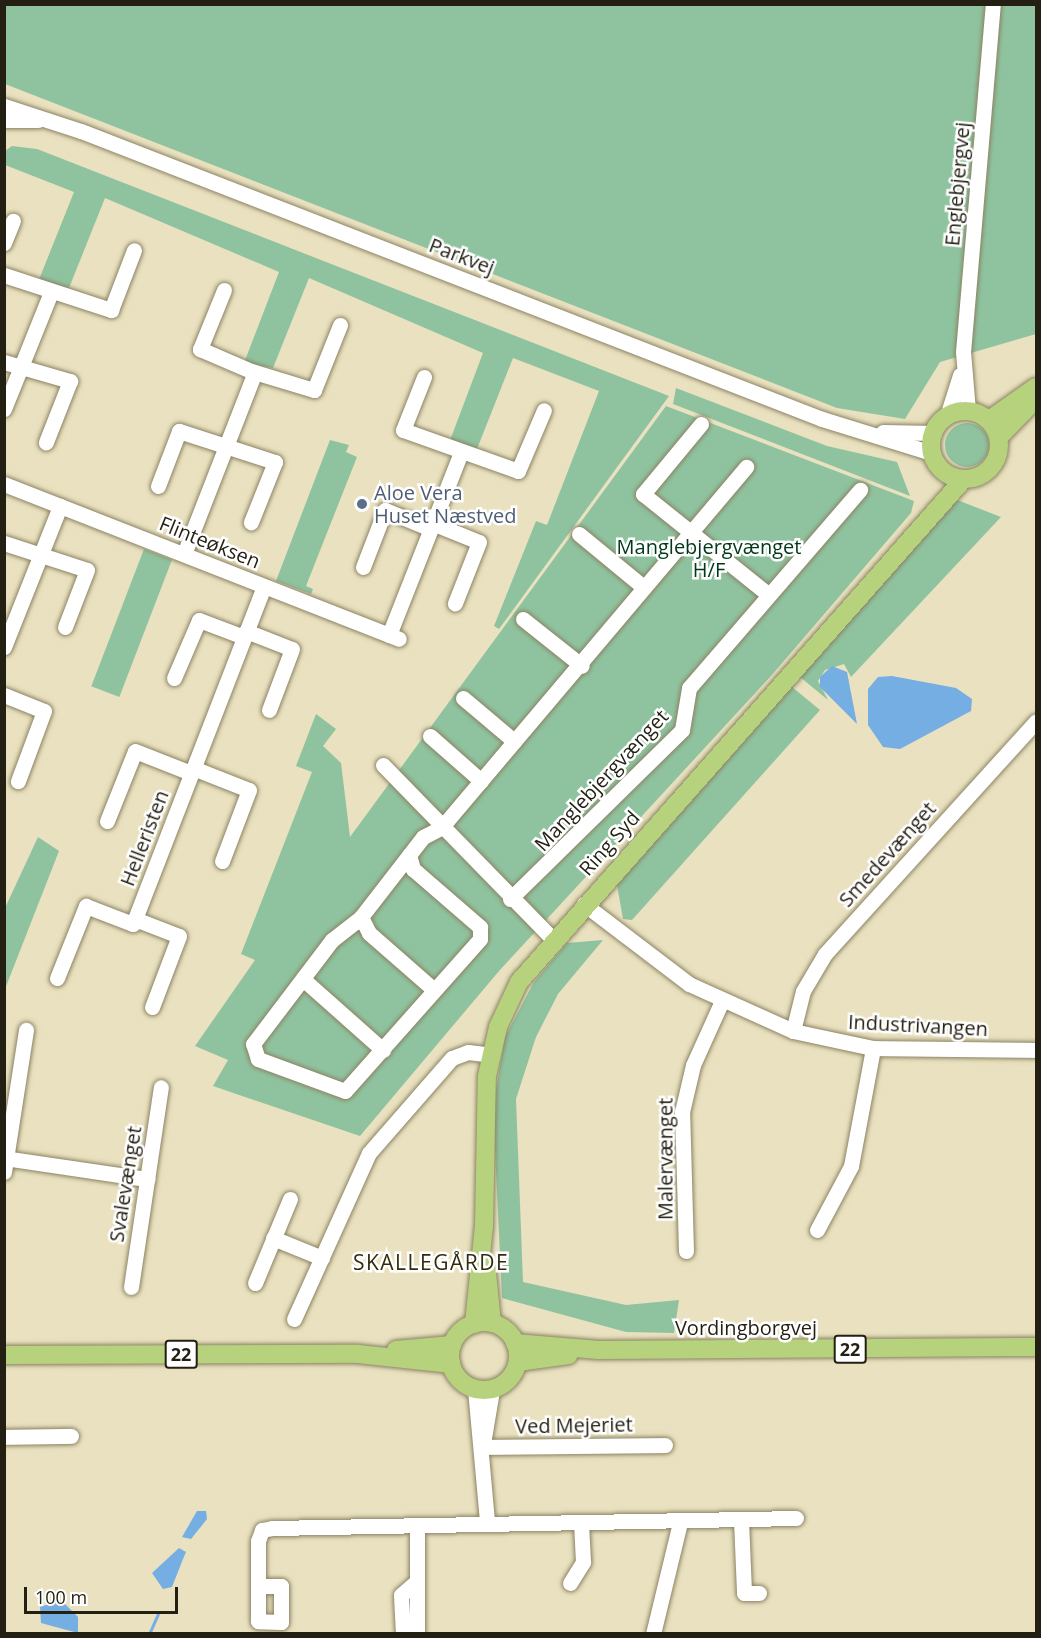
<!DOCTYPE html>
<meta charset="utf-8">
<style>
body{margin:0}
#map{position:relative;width:1041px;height:1638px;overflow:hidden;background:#e9e1bf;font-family:"Open Sans",sans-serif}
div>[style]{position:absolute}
.green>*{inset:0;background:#8fc39f;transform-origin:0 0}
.round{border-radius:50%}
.water>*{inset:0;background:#75aee3}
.stream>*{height:3px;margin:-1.5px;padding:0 1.5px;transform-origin:1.5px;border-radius:1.5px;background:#75aee3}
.roads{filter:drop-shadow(0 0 2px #8b8364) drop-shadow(0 0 2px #8b8364)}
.minor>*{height:15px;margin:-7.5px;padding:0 7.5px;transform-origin:7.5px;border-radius:7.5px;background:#fff}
.major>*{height:18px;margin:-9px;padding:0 9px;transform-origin:9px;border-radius:9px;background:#b6d27d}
.major>.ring{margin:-9px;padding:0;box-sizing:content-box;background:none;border:18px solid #b6d27d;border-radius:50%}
.dots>*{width:16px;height:16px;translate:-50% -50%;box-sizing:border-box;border:3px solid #fff;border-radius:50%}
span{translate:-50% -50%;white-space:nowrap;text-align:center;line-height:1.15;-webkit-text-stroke:5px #fff;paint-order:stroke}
.shield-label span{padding:2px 4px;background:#fff;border:2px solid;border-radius:4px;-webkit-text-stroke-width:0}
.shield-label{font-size:18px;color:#231f13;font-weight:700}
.street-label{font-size:20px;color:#231f13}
.service-label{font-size:20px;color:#4e5e75}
.left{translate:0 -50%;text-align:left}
.park-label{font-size:20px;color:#00381a}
.neighbourhood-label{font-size:21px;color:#322b0e;letter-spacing:1.5px}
.frame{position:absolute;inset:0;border:6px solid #231f13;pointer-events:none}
.scale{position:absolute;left:24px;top:1587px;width:154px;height:27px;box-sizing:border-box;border:3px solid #231f13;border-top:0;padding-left:8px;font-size:18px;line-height:21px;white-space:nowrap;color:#231f13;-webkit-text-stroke:4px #fff;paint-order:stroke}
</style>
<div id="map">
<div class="green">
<i style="clip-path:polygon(4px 5px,1036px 5px,1036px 334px,940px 362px,905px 419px,837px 408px,5px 84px)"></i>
<i style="clip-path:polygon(12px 146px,37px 149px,669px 396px,499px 629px,494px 626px,536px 521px,547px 525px,599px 391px,513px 358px,477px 449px,449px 443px,483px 353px,309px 278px,273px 368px,244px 363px,279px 272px,105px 198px,69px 288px,38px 282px,74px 192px,5px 165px,5px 151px)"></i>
<i style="clip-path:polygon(676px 388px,827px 446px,897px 462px,910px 496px,673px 404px)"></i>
<i style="clip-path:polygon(666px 406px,914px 501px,911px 513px,771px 676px,499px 971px,360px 1136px,213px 1086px,228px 1060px,195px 1046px,255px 960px,241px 954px,312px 772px,296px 766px,316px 714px,336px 729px,323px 746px,341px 763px,350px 837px)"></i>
<i class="round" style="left:945px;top:423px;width:44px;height:44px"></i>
<i style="clip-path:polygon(330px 440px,349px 445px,346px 452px,357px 457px,306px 586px,313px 589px,311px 594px,276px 581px)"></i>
<i style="clip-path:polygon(952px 498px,1001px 517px,851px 677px,844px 664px,825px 670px,818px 681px,828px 700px,800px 677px)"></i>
<i style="left:144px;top:549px;width:30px;height:147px;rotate:21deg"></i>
<i style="clip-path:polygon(792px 687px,820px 710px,632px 920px,623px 919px,617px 885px)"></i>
<i style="clip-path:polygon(38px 837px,59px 851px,5px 989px,5px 908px)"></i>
<i style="clip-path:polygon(603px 940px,558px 994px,536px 1037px,516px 1099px,523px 1282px,626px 1305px,679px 1300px,674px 1333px,626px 1332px,502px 1298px,493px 1107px,505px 1037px,534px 982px,567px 943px)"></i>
</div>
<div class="water">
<i style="clip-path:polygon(832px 666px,847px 672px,857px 724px,820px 687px,820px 677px)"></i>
<i style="clip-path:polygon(892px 676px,956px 688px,972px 699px,971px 711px,900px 749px,883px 747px,868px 725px,868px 689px,878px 677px)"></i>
<i style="clip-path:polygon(197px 1511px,206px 1511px,207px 1519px,191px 1539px,182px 1537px)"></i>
<i style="clip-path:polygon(179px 1548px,186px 1552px,183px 1559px,172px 1587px,163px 1589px,152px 1573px)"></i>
<i style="clip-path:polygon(61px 1600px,78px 1617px,78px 1633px,41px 1623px,40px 1607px)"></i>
</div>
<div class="stream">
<i style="left:149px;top:1634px;width:22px;rotate:-66deg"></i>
</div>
<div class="roads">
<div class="minor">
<i style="left:4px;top:106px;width:81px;rotate:18deg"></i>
<i style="left:81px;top:131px;width:795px;rotate:21.24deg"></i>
<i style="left:822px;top:419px;width:115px;rotate:17.2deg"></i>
<i style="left:4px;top:120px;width:34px"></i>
<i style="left:4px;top:243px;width:24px;rotate:-68deg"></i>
<i style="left:4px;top:275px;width:113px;rotate:18.1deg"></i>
<i style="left:111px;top:310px;width:64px;rotate:-69deg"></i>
<i style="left:224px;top:290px;width:64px;rotate:112.1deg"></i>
<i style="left:200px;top:349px;width:56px;rotate:23.3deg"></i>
<i style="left:251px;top:371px;width:66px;rotate:16.8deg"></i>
<i style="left:314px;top:390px;width:70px;rotate:-68.2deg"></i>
<i style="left:4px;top:362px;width:69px;rotate:16.1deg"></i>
<i style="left:70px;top:381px;width:66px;rotate:111.5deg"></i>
<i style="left:424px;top:377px;width:57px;rotate:111.6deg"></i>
<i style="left:403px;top:430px;width:122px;rotate:19.6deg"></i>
<i style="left:518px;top:471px;width:66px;rotate:-66.9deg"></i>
<i style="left:4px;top:409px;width:126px;rotate:-68.1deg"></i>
<i style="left:968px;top:411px;width:59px;rotate:-94.8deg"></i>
<i style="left:963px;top:352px;width:349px;rotate:-85.1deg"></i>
<i style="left:947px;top:416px;width:43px;rotate:-72.4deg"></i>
<i style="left:701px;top:424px;width:91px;rotate:129.6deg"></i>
<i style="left:643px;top:494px;width:160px;rotate:38.7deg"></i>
<i style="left:883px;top:432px;width:51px;rotate:1.1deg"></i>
<i style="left:4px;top:484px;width:424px;rotate:21.4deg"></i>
<i style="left:158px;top:486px;width:59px;rotate:-69.1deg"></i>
<i style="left:179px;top:431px;width:101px;rotate:17.9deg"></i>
<i style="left:275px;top:462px;width:65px;rotate:111.8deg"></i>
<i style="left:579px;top:534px;width:82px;rotate:39.5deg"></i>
<i style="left:4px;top:543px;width:87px;rotate:18deg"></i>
<i style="left:87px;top:570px;width:61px;rotate:111.1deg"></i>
<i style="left:184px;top:554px;width:195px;rotate:-68.7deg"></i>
<i style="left:363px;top:567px;width:61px;rotate:-68.9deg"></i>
<i style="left:385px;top:510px;width:44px;rotate:22.5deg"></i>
<i style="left:426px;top:527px;width:11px;rotate:-10deg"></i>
<i style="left:437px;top:525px;width:45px;rotate:22deg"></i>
<i style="left:479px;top:542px;width:66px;rotate:111.5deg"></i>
<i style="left:523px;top:619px;width:75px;rotate:38.5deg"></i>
<i style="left:246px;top:631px;width:49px;rotate:21.4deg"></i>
<i style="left:292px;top:649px;width:65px;rotate:110.7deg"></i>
<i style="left:389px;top:635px;width:197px;rotate:-68.5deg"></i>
<i style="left:4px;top:647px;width:152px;rotate:-68.3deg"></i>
<i style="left:174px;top:678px;width:63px;rotate:-66.7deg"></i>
<i style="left:199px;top:620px;width:48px;rotate:20.7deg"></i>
<i style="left:4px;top:695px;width:43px;rotate:21.8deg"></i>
<i style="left:44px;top:711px;width:75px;rotate:110.4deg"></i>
<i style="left:463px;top:698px;width:67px;rotate:40.1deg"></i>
<i style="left:430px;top:736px;width:68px;rotate:41.4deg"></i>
<i style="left:383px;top:765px;width:243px;rotate:45.7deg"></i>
<i style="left:193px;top:768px;width:60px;rotate:21.4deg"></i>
<i style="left:249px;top:790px;width:76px;rotate:110.8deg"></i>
<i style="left:107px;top:821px;width:75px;rotate:-68.2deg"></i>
<i style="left:135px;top:751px;width:60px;rotate:21.4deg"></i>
<i style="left:409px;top:855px;width:15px;rotate:74deg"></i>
<i style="left:413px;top:869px;width:89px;rotate:40.9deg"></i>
<i style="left:480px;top:927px;width:12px;rotate:90deg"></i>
<i style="left:480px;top:939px;width:203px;rotate:131.6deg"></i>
<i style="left:345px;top:1091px;width:93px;rotate:-159.8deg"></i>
<i style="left:258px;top:1059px;width:16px;rotate:-108deg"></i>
<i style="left:253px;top:1044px;width:131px;rotate:-52.8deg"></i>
<i style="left:332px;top:940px;width:37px;rotate:-38deg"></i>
<i style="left:361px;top:917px;width:101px;rotate:-52.2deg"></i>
<i style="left:423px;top:837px;width:20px;rotate:-27deg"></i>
<i style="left:441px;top:828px;width:473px;rotate:-49.8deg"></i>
<i style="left:510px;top:899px;width:241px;rotate:-44.5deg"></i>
<i style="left:682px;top:730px;width:43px;rotate:-80.5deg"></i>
<i style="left:689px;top:688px;width:262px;rotate:-49.2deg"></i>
<i style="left:584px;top:904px;width:132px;rotate:37.3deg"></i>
<i style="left:689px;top:984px;width:114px;rotate:24.3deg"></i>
<i style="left:793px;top:1031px;width:82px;rotate:12deg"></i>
<i style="left:873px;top:1048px;width:163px;rotate:0.7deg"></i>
<i style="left:361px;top:917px;width:18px;rotate:63deg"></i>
<i style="left:369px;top:933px;width:86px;rotate:41.2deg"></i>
<i style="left:135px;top:919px;width:47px;rotate:21.1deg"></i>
<i style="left:179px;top:936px;width:76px;rotate:110.8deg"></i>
<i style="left:57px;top:978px;width:78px;rotate:-68.1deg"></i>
<i style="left:86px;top:906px;width:50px;rotate:21deg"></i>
<i style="left:133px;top:924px;width:362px;rotate:-68.8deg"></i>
<i style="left:303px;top:979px;width:107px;rotate:41.6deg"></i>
<i style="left:793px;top:1031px;width:41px;rotate:-76deg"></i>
<i style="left:803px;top:991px;width:43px;rotate:-59.3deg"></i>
<i style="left:825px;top:954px;width:314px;rotate:-47.8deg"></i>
<i style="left:4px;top:1158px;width:145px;rotate:8.4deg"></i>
<i style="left:4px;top:1172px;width:144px;rotate:-81.2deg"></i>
<i style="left:817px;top:1230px;width:72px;rotate:-62deg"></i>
<i style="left:851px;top:1166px;width:120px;rotate:-79.4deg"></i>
<i style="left:273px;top:1238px;width:53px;rotate:22.2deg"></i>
<i style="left:686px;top:1251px;width:139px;rotate:-91.6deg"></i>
<i style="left:682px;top:1112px;width:48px;rotate:-76.8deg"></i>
<i style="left:693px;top:1065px;width:68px;rotate:-65.7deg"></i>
<i style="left:255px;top:1283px;width:91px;rotate:-67.4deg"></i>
<i style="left:131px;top:1287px;width:202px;rotate:-81.5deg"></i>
<i style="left:294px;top:1319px;width:182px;rotate:-65.7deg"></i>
<i style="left:369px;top:1153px;width:126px;rotate:-48.9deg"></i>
<i style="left:452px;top:1058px;width:17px;rotate:-21deg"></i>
<i style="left:468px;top:1052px;width:23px;rotate:7deg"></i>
<i style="left:475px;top:1389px;width:134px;rotate:84.8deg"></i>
<i style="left:4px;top:1437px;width:67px;rotate:-0.9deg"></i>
<i style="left:484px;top:1438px;width:49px;rotate:-80.5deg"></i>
<i style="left:484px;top:1447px;width:181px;rotate:-0.6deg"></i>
<i style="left:741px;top:1520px;width:73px;rotate:87.6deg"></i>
<i style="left:744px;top:1593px;width:15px"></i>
<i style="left:417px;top:1525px;width:109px;rotate:90deg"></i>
<i style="left:570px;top:1583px;width:25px;rotate:-58deg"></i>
<i style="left:583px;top:1562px;width:40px;rotate:-92.9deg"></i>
<i style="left:259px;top:1586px;width:22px"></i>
<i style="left:281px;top:1586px;width:36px;rotate:90deg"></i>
<i style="left:281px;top:1622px;width:23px;rotate:-178deg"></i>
<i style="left:258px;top:1621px;width:80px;rotate:-90deg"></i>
<i style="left:258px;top:1541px;width:12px;rotate:-70deg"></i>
<i style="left:262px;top:1530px;width:10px;rotate:-11deg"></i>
<i style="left:272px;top:1528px;width:524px;rotate:-1.09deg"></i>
<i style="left:403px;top:1634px;width:39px;rotate:-93deg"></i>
<i style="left:401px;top:1595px;width:21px;rotate:-41deg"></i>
<i style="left:653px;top:1634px;width:115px;rotate:-76.4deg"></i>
</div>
<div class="major">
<i class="ring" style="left:931px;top:411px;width:50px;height:50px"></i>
<i style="left:989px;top:420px;width:57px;rotate:-35.1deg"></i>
<i style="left:999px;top:437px;width:52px;rotate:-45.8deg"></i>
<i style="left:487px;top:1273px;width:50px;rotate:84.3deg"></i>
<i class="ring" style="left:450px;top:1322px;width:50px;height:50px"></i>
<i style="left:474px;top:1324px;width:99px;rotate:-84.2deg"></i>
<i style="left:484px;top:1226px;width:150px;rotate:-88.9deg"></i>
<i style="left:487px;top:1076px;width:50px;rotate:-77.3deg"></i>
<i style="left:498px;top:1027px;width:50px;rotate:-65deg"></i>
<i style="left:519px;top:982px;width:670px;rotate:-48.51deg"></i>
<i style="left:515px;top:1343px;width:84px;rotate:4.8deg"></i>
<i style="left:599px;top:1350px;width:437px;rotate:-0.4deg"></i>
<i style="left:396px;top:1350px;width:56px;rotate:-5.1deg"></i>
<i style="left:4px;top:1355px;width:354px;rotate:-0.2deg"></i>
<i style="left:358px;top:1354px;width:94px;rotate:6.1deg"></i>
<i style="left:518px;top:1362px;width:51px;rotate:-7.8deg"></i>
</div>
</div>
<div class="dots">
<i style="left:362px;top:504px;background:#5c6f8a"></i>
</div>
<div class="shield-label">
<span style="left:850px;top:1349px">22</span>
<span style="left:181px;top:1354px">22</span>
</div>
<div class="street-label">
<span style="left:957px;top:184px;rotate:-85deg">Englebjergvej</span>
<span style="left:462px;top:256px;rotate:21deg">Parkvej</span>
<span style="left:210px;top:542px;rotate:22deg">Flinteøksen</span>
<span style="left:601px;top:780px;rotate:-47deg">Manglebjergvænget</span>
<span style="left:144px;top:838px;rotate:-69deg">Helleristen</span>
<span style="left:609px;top:843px;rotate:-48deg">Ring Syd</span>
<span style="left:887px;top:854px;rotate:-48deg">Smedevænget</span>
<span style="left:918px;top:1025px;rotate:3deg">Industrivangen</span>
<span style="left:665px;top:1159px;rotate:-90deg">Malervænget</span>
<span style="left:125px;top:1184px;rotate:-81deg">Svalevænget</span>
<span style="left:746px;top:1327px">Vordingborgvej</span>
<span style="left:574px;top:1425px;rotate:-1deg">Ved Mejeriet</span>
</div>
<div class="service-label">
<span class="left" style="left:374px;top:504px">Aloe Vera<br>Huset Næstved</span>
</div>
<div class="park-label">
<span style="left:709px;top:558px">Manglebjergvænget<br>H/F</span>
</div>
<div class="neighbourhood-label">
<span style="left:431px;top:1262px">SKALLEGÅRDE</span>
</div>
<div class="frame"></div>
<div class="scale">100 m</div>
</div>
